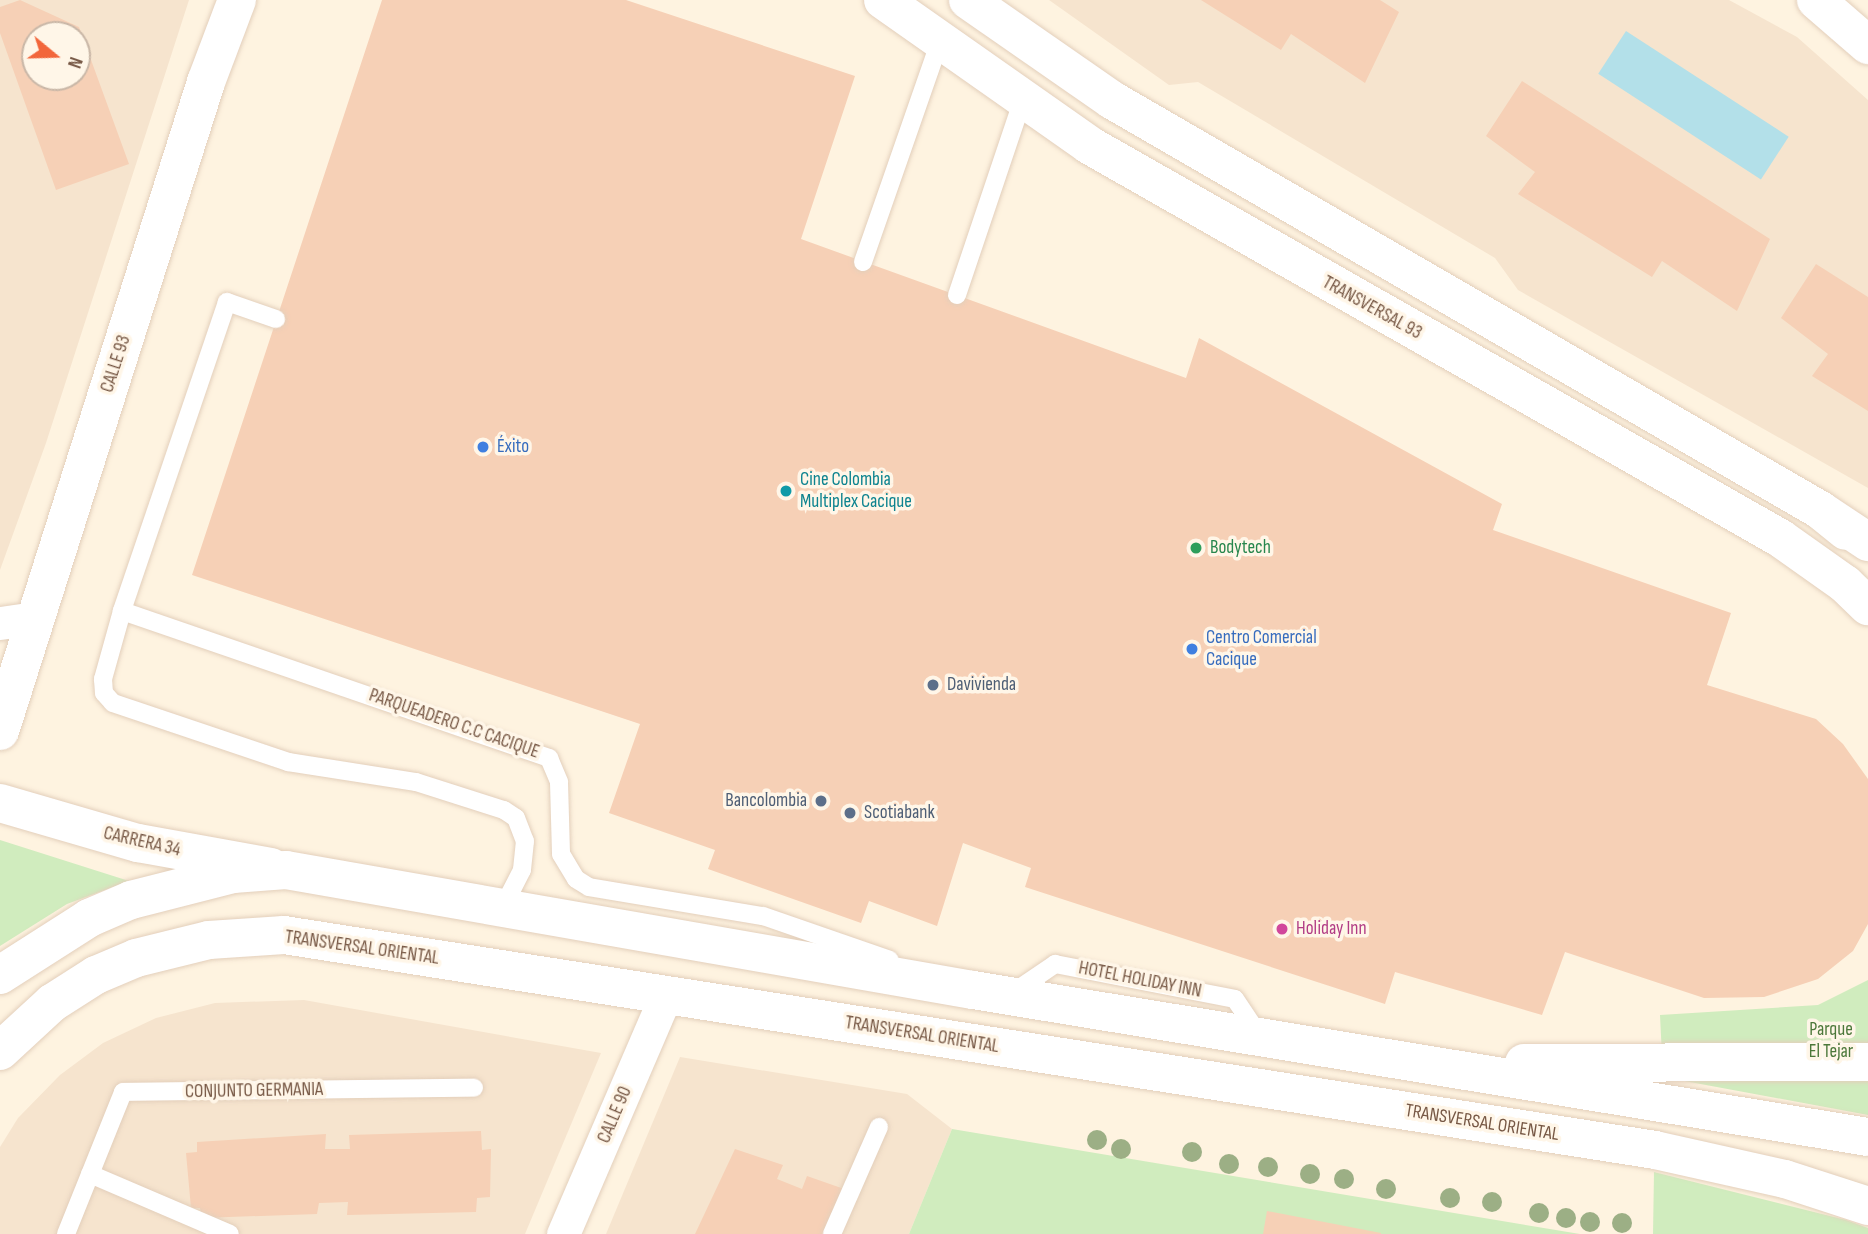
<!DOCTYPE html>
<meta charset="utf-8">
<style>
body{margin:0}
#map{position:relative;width:1868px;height:1234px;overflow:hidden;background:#fef3e0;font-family:"Sofia Sans Condensed",sans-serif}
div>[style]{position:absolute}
.residential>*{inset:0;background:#f6e4ce}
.green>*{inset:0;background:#d0ecbe}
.water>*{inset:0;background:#b3e0e9;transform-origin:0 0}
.building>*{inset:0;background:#f6d0b6}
.roads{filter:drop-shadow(0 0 2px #e3cfbb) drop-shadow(0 0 2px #e3cfbb)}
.service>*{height:18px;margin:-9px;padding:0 9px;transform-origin:9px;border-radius:9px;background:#fff}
.minor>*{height:33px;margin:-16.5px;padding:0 16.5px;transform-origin:16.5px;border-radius:16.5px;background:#fff}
.tertiary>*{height:38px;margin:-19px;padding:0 19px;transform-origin:19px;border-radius:19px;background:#fff}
.secondary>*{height:38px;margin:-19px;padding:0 19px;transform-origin:19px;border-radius:19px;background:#fff}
.trees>*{width:20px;height:20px;margin:-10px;border-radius:50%;background:#9caf85}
.dots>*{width:19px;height:19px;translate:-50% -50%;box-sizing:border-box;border:4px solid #fff6e8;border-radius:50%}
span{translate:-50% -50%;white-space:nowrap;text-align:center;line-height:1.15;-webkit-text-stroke:7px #fff6e8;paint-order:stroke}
.street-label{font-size:19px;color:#775845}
.shop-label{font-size:19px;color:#366cbe}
.left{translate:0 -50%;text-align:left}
.culture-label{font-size:19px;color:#0d838f}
.leisure-label{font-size:19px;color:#27864d}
.service-label{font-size:19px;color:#4e5e75}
.right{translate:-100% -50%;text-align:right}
.hotel-label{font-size:19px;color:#b23c85}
.park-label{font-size:19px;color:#4c783a}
.north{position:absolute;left:21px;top:21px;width:70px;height:70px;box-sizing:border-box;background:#fff6e8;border:2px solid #c9b7a7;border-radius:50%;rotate:109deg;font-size:19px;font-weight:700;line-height:28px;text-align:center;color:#775845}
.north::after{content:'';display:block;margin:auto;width:24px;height:32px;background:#f2663b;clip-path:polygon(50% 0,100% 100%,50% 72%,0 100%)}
</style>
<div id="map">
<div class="residential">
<i style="clip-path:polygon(evenodd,0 0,189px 0,46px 443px,0 570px,0 0,35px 35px,77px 35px,77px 77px,35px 77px,35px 35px)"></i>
<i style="clip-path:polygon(1049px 0,1729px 0,1797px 37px,1868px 100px,1868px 488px,1518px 290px,1495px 258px,1198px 82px,1169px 85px)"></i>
<i style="clip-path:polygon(304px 1000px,601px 1053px,525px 1234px,0 1234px,0 1147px,18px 1118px,60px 1075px,103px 1043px,156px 1018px,215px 1003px)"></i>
<i style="clip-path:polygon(680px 1057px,907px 1094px,952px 1129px,909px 1234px,606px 1234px)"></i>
</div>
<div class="green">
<i style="clip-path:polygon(0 840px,129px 881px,67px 904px,0 946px)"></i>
<i style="clip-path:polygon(1868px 980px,1868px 1115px,1663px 1077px,1660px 1015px,1818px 1005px)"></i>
<i style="clip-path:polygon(952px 1129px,1580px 1234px,909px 1234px)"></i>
<i style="clip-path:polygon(1654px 1172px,1846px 1220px,1868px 1228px,1868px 1234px,1653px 1234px)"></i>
</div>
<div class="water">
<i style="left:1626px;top:31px;width:194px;height:51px;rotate:33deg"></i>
</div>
<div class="building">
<i style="clip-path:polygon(evenodd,20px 0,79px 27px,129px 164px,56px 190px,0 33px,0 7px,20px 0,35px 35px,77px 35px,77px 77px,35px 77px,35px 35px)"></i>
<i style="clip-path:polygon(382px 0,626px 0,855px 76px,801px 239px,1186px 378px,1199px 338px,1502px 504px,1493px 530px,1731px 613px,1707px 685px,1816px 719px,1843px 744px,1868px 779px,1868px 924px,1853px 951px,1818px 979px,1764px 997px,1704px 998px,1565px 952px,1542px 1015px,1395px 972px,1385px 1004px,1025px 887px,1031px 868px,963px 843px,937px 926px,869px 901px,861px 923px,708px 869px,715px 850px,609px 813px,640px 724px,192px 575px)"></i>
<i style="clip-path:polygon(1201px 0,1380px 0,1399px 12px,1365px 83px,1291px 34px,1281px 50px)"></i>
<i style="clip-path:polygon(1522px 81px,1770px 239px,1737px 311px,1662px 261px,1652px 277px,1518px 194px,1535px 172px,1486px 136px)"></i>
<i style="clip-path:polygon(1816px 264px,1868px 297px,1868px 411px,1812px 376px,1828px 354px,1781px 318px)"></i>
<i style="clip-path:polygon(481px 1131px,482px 1150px,491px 1149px,490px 1197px,477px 1198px,476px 1212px,347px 1215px,348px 1202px,319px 1203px,317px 1214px,202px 1218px,200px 1208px,191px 1208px,186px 1153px,197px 1152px,197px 1142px,326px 1134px,325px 1149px,350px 1149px,349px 1135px)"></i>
<i style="clip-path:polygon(735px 1149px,783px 1165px,777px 1179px,802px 1189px,807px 1176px,847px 1190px,828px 1234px,695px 1234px)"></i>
<i style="clip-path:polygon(1267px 1211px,1381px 1233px,1381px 1234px,1263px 1234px)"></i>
</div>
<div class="roads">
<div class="service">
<i style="left:863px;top:262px;width:234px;rotate:-70.8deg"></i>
<i style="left:957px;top:295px;width:207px;rotate:-71.4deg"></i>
<i style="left:276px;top:319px;width:52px;rotate:-160.9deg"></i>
<i style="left:227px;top:302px;width:326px;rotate:108.8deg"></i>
<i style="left:122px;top:611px;width:71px;rotate:105.6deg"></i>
<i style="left:103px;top:679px;width:14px;rotate:86deg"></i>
<i style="left:104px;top:693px;width:13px;rotate:48deg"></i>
<i style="left:113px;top:703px;width:185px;rotate:18.6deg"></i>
<i style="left:288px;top:762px;width:130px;rotate:8.9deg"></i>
<i style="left:416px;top:782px;width:92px;rotate:17.7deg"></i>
<i style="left:504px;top:810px;width:14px;rotate:34deg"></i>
<i style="left:516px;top:818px;width:25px;rotate:69deg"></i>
<i style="left:525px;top:841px;width:29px;rotate:96deg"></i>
<i style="left:522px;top:870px;width:44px;rotate:117.1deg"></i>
<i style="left:122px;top:611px;width:452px;rotate:19deg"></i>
<i style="left:549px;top:758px;width:26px;rotate:67deg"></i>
<i style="left:559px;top:782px;width:72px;rotate:88.4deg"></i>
<i style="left:561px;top:854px;width:29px;rotate:59deg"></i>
<i style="left:576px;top:879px;width:15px;rotate:32deg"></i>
<i style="left:589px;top:887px;width:176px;rotate:9.5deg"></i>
<i style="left:763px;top:916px;width:134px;rotate:19.1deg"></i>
<i style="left:1014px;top:992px;width:50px;rotate:-34.3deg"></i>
<i style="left:1055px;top:964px;width:183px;rotate:11deg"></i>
<i style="left:1235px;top:999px;width:43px;rotate:56.3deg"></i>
<i style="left:90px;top:1174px;width:152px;rotate:23.2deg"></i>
<i style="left:66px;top:1234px;width:153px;rotate:-68.1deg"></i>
<i style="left:123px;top:1092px;width:351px;rotate:-0.7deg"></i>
<i style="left:832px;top:1234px;width:117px;rotate:-66.3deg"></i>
</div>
<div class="minor">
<i style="left:0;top:623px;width:35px;rotate:-8deg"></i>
<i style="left:563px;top:1234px;width:260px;rotate:-66.7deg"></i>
</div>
<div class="tertiary">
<i style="left:883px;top:0;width:252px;rotate:35.1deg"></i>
<i style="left:1089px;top:145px;width:795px;rotate:29.63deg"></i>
<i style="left:1780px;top:538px;width:80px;rotate:35.3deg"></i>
<i style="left:1845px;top:584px;width:32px;rotate:44deg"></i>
<i style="left:968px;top:0;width:175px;rotate:34.8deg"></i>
<i style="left:1112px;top:100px;width:818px;rotate:30.07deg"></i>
<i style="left:1820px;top:510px;width:33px;rotate:39deg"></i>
<i style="left:0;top:731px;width:681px;rotate:-72.39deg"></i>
<i style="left:206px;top:82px;width:88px;rotate:-69.3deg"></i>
<i style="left:0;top:803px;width:144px;rotate:16.2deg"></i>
<i style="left:138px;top:843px;width:135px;rotate:10.2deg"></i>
</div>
<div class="secondary">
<i style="left:1816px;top:0;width:69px;rotate:40.9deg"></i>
<i style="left:1820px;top:510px;width:58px;rotate:33.7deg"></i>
<i style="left:0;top:975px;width:106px;rotate:-32.6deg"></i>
<i style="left:89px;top:918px;width:46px;rotate:-23.2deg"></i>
<i style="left:131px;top:900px;width:105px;rotate:-14.3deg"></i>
<i style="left:233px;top:874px;width:53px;rotate:-4.3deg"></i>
<i style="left:286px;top:870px;width:697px;rotate:9.91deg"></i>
<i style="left:973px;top:990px;width:907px;rotate:9.33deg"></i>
<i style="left:0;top:1051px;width:71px;rotate:-42.7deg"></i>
<i style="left:52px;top:1003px;width:52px;rotate:-32.5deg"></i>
<i style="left:96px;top:975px;width:43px;rotate:-23deg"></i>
<i style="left:136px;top:958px;width:75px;rotate:-13.9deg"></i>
<i style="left:209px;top:940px;width:75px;rotate:-3.8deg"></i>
<i style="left:284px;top:935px;width:1388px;rotate:8.91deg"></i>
<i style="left:1655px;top:1150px;width:133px;rotate:12.6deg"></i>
<i style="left:1785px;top:1179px;width:87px;rotate:18deg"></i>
<i style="left:1524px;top:1063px;width:344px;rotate:-0.2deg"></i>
</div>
</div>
<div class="trees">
<i style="left:1097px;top:1140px"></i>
<i style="left:1121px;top:1149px"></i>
<i style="left:1192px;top:1152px"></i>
<i style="left:1229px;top:1164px"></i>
<i style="left:1268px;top:1167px"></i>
<i style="left:1310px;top:1174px"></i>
<i style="left:1344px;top:1179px"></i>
<i style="left:1386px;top:1189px"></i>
<i style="left:1450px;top:1198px"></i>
<i style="left:1492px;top:1202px"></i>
<i style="left:1539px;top:1213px"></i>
<i style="left:1566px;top:1218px"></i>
<i style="left:1590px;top:1222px"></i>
<i style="left:1622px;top:1223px"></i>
</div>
<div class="dots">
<i style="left:483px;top:447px;background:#3f7fe0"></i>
<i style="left:786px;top:491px;background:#0f9aa8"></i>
<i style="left:1196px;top:548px;background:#2e9e5b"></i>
<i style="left:1192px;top:649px;background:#3f7fe0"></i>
<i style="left:933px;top:685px;background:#5c6f8a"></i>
<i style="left:821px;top:801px;background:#5c6f8a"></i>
<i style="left:850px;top:813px;background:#5c6f8a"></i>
<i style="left:1282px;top:929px;background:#d1479c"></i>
</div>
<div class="street-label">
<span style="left:1372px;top:308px;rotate:29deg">TRANSVERSAL 93</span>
<span style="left:116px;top:364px;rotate:-72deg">CALLE 93</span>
<span style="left:454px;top:724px;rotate:19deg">PARQUEADERO C.C CACIQUE</span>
<span style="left:142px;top:842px;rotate:13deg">CARRERA 34</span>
<span style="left:362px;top:948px;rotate:8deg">TRANSVERSAL ORIENTAL</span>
<span style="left:1140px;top:980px;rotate:11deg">HOTEL HOLIDAY INN</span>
<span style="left:922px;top:1035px;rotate:9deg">TRANSVERSAL ORIENTAL</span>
<span style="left:254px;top:1091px;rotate:-1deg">CONJUNTO GERMANIA</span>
<span style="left:615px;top:1115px;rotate:-67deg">CALLE 90</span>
<span style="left:1482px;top:1123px;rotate:9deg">TRANSVERSAL ORIENTAL</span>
</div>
<div class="shop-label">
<span class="left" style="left:497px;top:447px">Éxito</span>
<span class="left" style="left:1206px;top:649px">Centro Comercial<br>Cacique</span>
</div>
<div class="culture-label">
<span class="left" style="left:800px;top:491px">Cine Colombia<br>Multiplex Cacique</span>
</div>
<div class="leisure-label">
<span class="left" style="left:1210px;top:548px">Bodytech</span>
</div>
<div class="service-label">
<span class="left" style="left:947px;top:685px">Davivienda</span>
<span class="right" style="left:807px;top:801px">Bancolombia</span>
<span class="left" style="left:864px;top:813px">Scotiabank</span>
</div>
<div class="hotel-label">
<span class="left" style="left:1296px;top:929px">Holiday Inn</span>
</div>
<div class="park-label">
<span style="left:1831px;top:1041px">Parque<br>El Tejar</span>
</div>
<div class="north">N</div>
</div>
